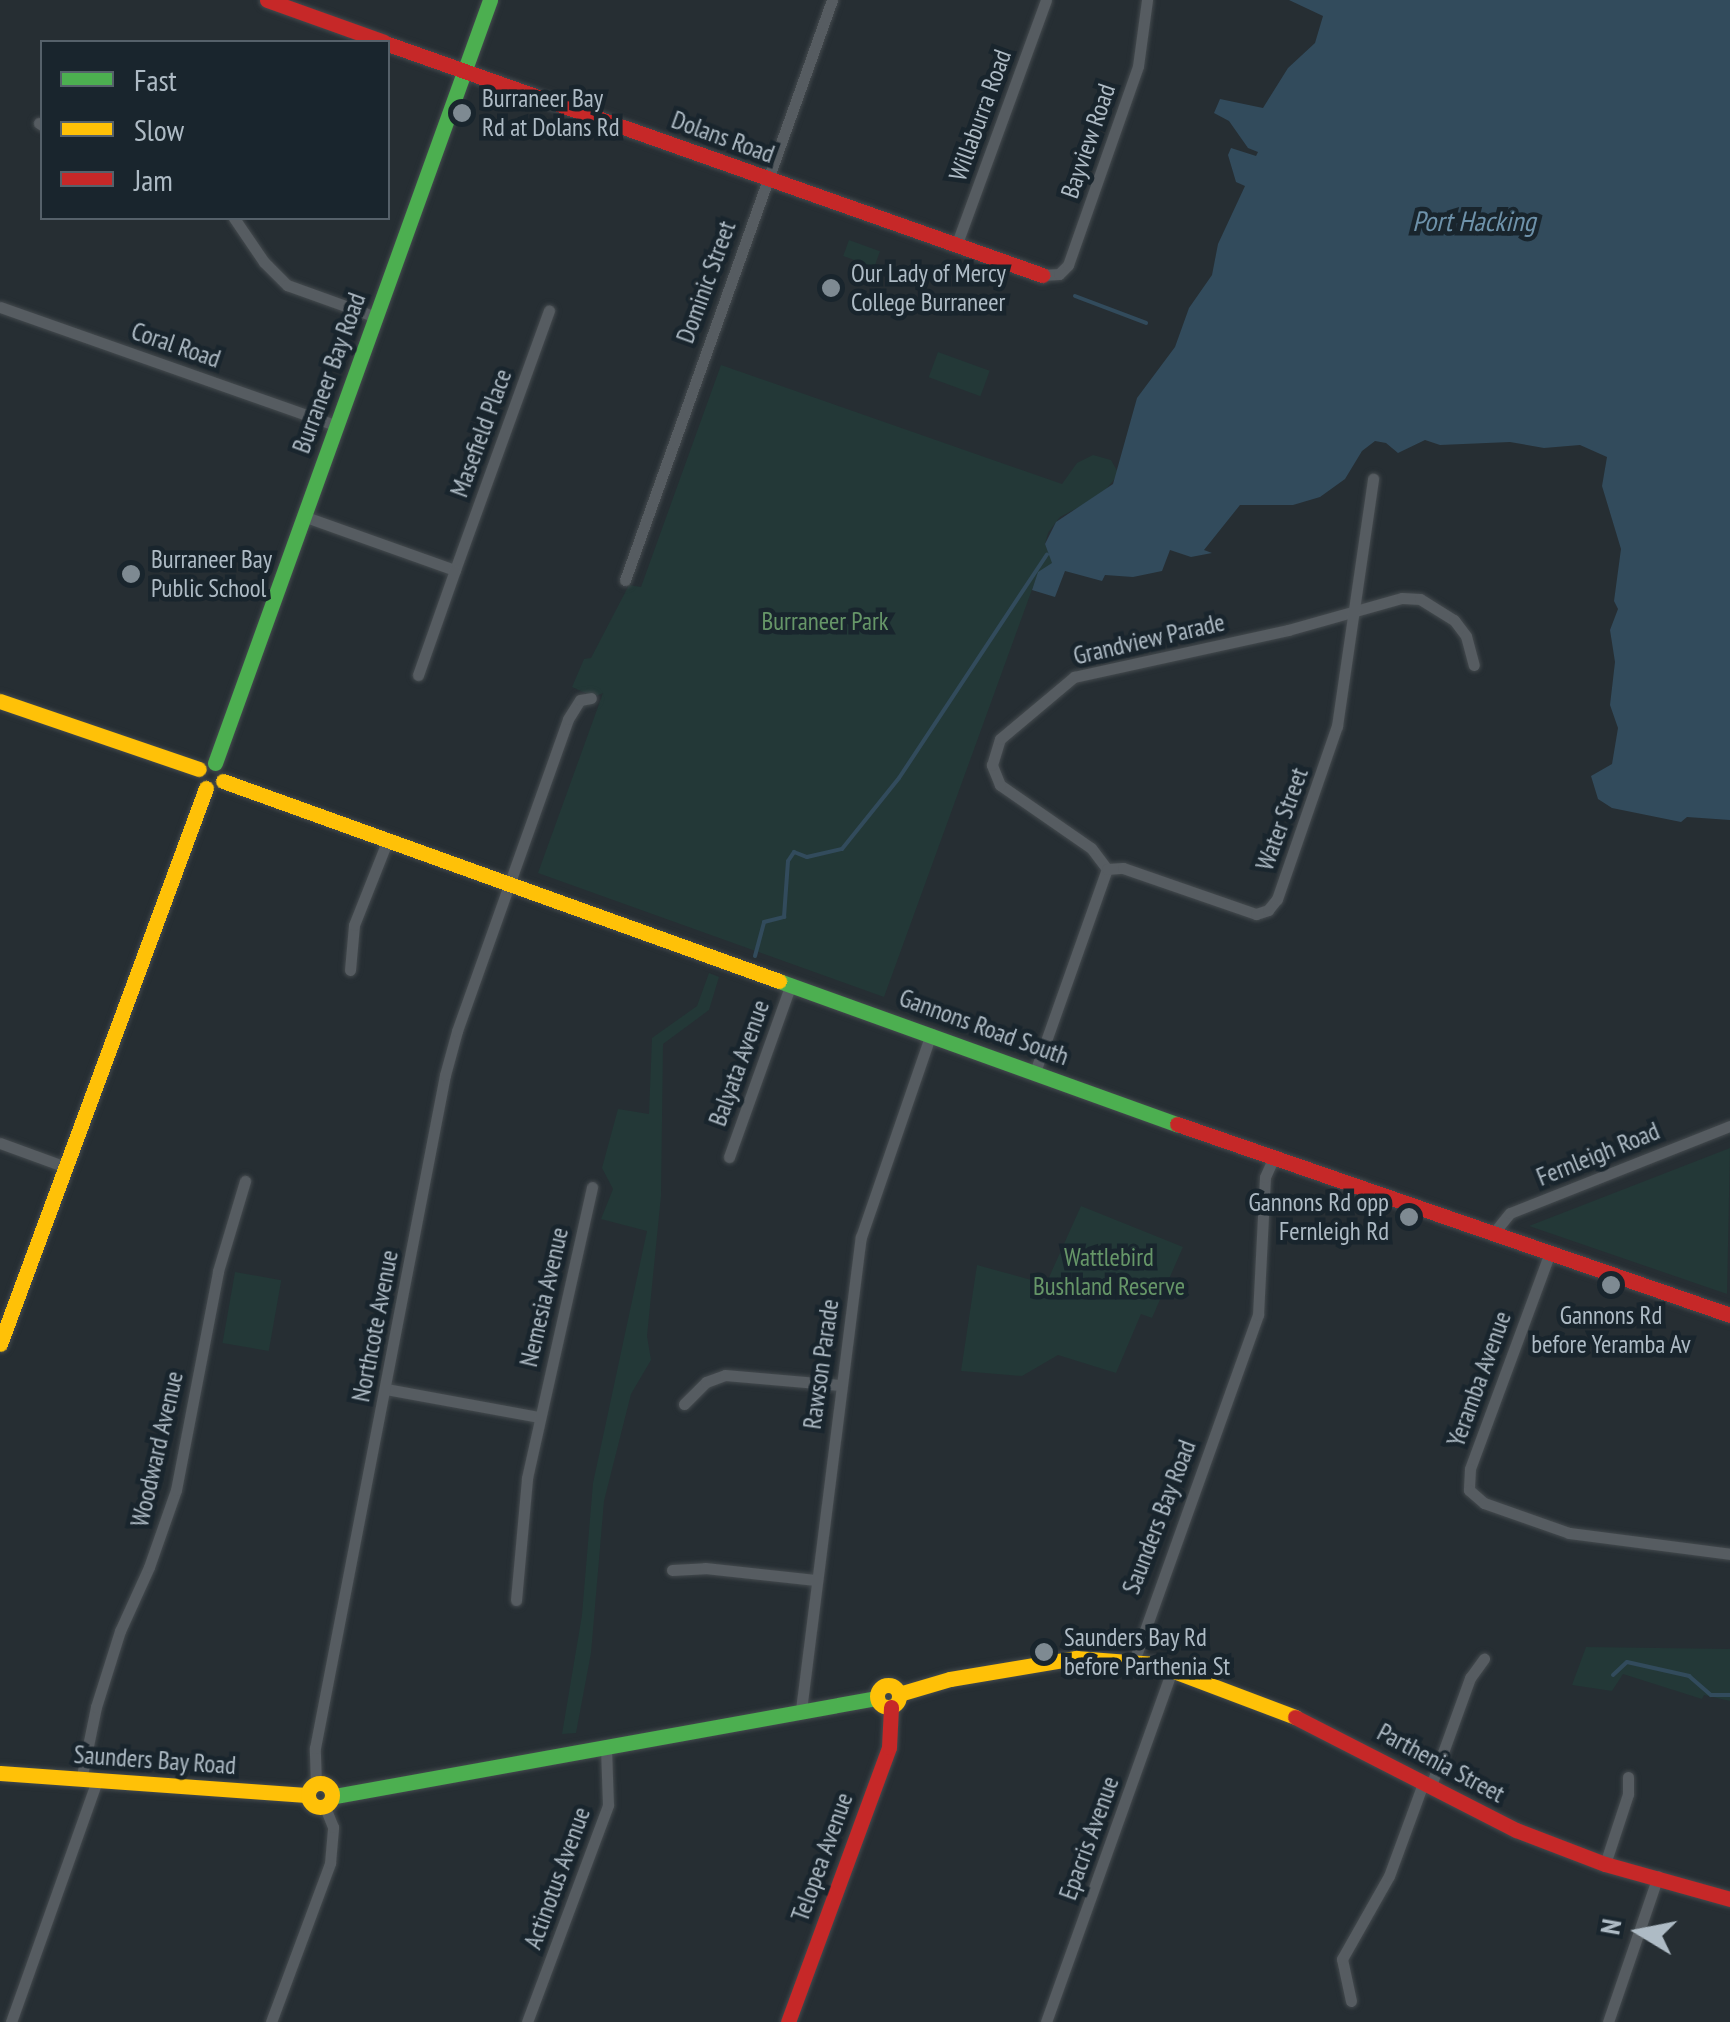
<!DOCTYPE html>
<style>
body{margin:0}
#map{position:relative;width:1730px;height:2022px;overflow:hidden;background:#262e33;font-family:"PT Sans Narrow",sans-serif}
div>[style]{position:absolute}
.green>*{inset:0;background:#233837;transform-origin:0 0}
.water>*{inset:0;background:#324b5c}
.stream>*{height:4px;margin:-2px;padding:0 2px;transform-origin:2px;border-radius:2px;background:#324b5c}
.roads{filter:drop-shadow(0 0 2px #444a4e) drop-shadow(0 0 2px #444a4e)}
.street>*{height:11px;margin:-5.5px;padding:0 5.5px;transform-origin:5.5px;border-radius:5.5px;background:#565c61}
.fast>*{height:15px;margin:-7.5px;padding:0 7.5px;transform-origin:7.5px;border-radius:7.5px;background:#4caf50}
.slow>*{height:15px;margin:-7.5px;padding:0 7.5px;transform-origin:7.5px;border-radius:7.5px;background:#ffc107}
.slow>.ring{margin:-7.5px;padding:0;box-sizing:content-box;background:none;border:15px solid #ffc107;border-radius:50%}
.jam>*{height:15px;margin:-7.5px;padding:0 7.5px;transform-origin:7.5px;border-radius:7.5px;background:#c62828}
.dots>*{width:28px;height:28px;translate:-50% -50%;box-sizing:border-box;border:5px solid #19252d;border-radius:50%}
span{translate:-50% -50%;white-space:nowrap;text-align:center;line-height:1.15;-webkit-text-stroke:9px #19252d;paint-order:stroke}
.poi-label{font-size:25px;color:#aebbc5}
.left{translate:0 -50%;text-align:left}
.right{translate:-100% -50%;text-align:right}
.street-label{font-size:25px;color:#aebbc5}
.park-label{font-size:25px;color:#669668}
.water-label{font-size:28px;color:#6e92aa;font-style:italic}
.legend{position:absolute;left:40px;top:40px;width:350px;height:180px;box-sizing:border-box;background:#19252d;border:2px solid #55616a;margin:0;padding:12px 18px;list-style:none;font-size:30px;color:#aebbc5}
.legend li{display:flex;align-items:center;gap:20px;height:50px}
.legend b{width:50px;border:2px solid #55616a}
.north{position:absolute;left:1590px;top:1882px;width:100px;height:100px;-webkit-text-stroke:8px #19252d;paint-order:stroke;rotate:280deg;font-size:28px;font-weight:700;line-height:40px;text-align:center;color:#aebbc5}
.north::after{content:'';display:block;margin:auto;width:35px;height:45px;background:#aebbc5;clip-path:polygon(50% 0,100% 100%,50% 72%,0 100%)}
</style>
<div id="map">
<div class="green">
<i style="left:849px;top:240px;width:33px;height:17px;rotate:20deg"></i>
<i style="left:938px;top:352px;width:55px;height:27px;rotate:20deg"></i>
<i style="clip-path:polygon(721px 365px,1062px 484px,1077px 463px,1093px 455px,1111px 460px,1119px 474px,1100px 496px,1060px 517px,1048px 533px,1045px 544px,1053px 563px,1038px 573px,884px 997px,538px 873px,603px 693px,594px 697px,572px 687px,584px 659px,591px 658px,629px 585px,641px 587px)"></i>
<i style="clip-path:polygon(709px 973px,719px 977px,709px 1010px,663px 1044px,661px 1196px,647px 1336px,651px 1360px,631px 1394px,604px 1501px,591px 1653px,576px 1733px,562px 1734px,582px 1615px,593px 1483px,647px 1231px,601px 1219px,613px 1189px,602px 1168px,618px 1109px,649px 1114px,652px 1038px,697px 1006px)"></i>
<i style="clip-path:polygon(1730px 1148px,1727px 1294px,1529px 1226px)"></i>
<i style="clip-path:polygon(1081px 1206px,1183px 1247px,1152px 1318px,1141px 1314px,1116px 1373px,1058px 1355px,1022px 1376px,961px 1371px,977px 1265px,1046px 1284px)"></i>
<i style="left:235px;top:1272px;width:47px;height:72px;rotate:10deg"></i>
<i style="clip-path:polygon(1586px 1647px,1730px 1649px,1730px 1701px,1704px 1695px,1702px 1699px,1623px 1674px,1612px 1691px,1572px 1685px)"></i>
</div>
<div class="water">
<i style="clip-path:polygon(1289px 0,1730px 0,1730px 820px,1687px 817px,1681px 822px,1612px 808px,1598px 799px,1591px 776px,1612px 764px,1618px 728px,1610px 705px,1615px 662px,1610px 630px,1618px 609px,1614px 601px,1621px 549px,1602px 486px,1607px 457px,1580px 445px,1544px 448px,1510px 442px,1440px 445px,1425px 440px,1398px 453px,1386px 443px,1375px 441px,1362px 451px,1345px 479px,1320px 497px,1293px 505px,1240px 505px,1204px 550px,1212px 553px,1191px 557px,1170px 550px,1162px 571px,1133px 577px,1105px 575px,1102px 581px,1065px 571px,1055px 597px,1032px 590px,1038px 572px,1052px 563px,1045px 544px,1056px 522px,1113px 484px,1137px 398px,1175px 347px,1189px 308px,1212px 275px,1218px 244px,1245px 186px,1236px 182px,1228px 155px,1231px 148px,1256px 156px,1258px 152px,1248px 148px,1229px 121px,1214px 113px,1220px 99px,1263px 108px,1288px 68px,1315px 43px,1323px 16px)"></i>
</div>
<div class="stream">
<i style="left:1075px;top:296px;width:76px;rotate:20.8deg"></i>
<i style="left:755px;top:956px;width:35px;rotate:-75deg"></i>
<i style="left:764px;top:922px;width:21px;rotate:-14deg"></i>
<i style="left:784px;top:917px;width:56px;rotate:-85.9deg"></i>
<i style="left:788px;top:861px;width:11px;rotate:-56deg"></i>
<i style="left:794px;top:852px;width:14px;rotate:21deg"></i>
<i style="left:807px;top:857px;width:36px;rotate:-13deg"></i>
<i style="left:842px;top:849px;width:91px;rotate:-51.2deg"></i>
<i style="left:899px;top:778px;width:268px;rotate:-56.5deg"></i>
<i style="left:1613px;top:1675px;width:19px;rotate:-43deg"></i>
<i style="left:1627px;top:1662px;width:64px;rotate:12.7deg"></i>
<i style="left:1689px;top:1676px;width:29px;rotate:41deg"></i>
<i style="left:1711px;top:1695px;width:19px"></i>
</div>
<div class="roads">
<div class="street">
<i style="left:39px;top:123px;width:4px;rotate:34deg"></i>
<i style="left:234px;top:218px;width:53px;rotate:55.7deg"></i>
<i style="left:264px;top:262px;width:33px;rotate:45deg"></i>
<i style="left:287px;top:285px;width:95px;rotate:19.8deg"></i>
<i style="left:956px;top:246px;width:262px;rotate:-69.9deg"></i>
<i style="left:1042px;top:275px;width:17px;rotate:-3deg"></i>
<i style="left:1059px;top:274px;width:13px;rotate:-45deg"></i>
<i style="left:1068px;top:265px;width:211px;rotate:-70.6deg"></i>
<i style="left:1138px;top:66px;width:67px;rotate:-82.2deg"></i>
<i style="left:0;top:307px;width:356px;rotate:19.4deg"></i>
<i style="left:303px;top:516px;width:161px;rotate:19.6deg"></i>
<i style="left:455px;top:570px;width:276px;rotate:-70.1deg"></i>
<i style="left:625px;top:580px;width:616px;rotate:-70.36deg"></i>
<i style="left:418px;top:675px;width:111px;rotate:-70.6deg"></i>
<i style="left:1107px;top:869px;width:26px;rotate:-127deg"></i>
<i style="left:1091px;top:848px;width:111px;rotate:-145.3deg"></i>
<i style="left:1000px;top:785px;width:22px;rotate:-112deg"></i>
<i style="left:992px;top:765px;width:27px;rotate:-73deg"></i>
<i style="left:1000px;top:739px;width:97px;rotate:-40deg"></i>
<i style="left:1074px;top:677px;width:219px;rotate:-12.4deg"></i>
<i style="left:1288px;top:630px;width:118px;rotate:-15.7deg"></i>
<i style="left:1402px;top:598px;width:18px;rotate:3deg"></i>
<i style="left:1420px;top:599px;width:40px;rotate:32deg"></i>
<i style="left:1454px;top:620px;width:20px;rotate:53deg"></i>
<i style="left:1466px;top:636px;width:30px;rotate:75deg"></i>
<i style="left:350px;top:970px;width:45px;rotate:-84.9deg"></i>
<i style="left:354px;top:925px;width:92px;rotate:-68.4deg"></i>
<i style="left:1035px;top:1072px;width:215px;rotate:-70.5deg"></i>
<i style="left:1107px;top:869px;width:16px;rotate:-4deg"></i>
<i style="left:1123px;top:868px;width:141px;rotate:19.1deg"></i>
<i style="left:1256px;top:914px;width:13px;rotate:-18deg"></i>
<i style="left:1268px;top:910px;width:14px;rotate:-51deg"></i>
<i style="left:1277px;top:899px;width:183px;rotate:-70.9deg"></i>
<i style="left:1337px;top:726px;width:250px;rotate:-81.7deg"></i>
<i style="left:0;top:1143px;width:70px;rotate:20deg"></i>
<i style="left:729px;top:1157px;width:184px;rotate:-70.3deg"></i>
<i style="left:1492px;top:1235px;width:28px;rotate:-51deg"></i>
<i style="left:1510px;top:1213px;width:237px;rotate:-21.6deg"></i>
<i style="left:1549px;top:1255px;width:228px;rotate:110.3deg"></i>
<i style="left:1470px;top:1469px;width:21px;rotate:93deg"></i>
<i style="left:1469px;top:1490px;width:20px;rotate:41deg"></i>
<i style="left:1484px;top:1503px;width:90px;rotate:19.4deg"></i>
<i style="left:1569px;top:1533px;width:162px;rotate:7.4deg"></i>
<i style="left:386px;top:1389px;width:156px;rotate:10.4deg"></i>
<i style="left:684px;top:1404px;width:31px;rotate:-45deg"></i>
<i style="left:706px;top:1382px;width:20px;rotate:-20deg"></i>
<i style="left:725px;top:1375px;width:115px;rotate:5deg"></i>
<i style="left:672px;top:1570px;width:33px;rotate:-3deg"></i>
<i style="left:705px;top:1568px;width:111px;rotate:6.2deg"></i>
<i style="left:516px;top:1600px;width:122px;rotate:-84.8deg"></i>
<i style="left:527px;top:1478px;width:298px;rotate:-77.4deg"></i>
<i style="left:1134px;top:1661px;width:368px;rotate:-70.3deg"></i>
<i style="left:1258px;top:1315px;width:138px;rotate:-87.1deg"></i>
<i style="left:1265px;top:1177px;width:22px;rotate:-66deg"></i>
<i style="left:801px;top:1710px;width:477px;rotate:-82.8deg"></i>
<i style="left:861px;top:1237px;width:215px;rotate:-71deg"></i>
<i style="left:81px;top:1780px;width:75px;rotate:-78.4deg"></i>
<i style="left:96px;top:1707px;width:80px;rotate:-72.5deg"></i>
<i style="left:120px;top:1631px;width:70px;rotate:-65.6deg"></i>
<i style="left:149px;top:1567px;width:82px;rotate:-70.7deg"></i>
<i style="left:176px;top:1490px;width:223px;rotate:-79.1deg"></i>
<i style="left:218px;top:1271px;width:94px;rotate:-73.3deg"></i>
<i style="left:316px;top:1784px;width:36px;rotate:-92deg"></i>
<i style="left:315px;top:1748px;width:685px;rotate:-79.07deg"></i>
<i style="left:445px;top:1075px;width:46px;rotate:-74.7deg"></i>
<i style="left:457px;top:1031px;width:331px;rotate:-70.4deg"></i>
<i style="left:568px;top:719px;width:22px;rotate:-58deg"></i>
<i style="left:580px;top:700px;width:11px;rotate:-10deg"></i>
<i style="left:1605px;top:1864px;width:74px;rotate:-71.8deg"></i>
<i style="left:1628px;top:1794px;width:17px;rotate:-90deg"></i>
<i style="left:1351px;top:2001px;width:43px;rotate:-102.1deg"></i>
<i style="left:1342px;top:1959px;width:95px;rotate:-60.5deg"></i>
<i style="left:1389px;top:1876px;width:93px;rotate:-69.8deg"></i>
<i style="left:1421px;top:1789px;width:15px;rotate:-37deg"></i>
<i style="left:1433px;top:1780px;width:109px;rotate:-70.1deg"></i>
<i style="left:1470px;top:1678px;width:24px;rotate:-54deg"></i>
<i style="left:11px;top:2022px;width:256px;rotate:-70.4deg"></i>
<i style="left:271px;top:2022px;width:170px;rotate:-69.6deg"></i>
<i style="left:330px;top:1863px;width:36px;rotate:-85deg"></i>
<i style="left:333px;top:1827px;width:22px;rotate:-112deg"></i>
<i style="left:527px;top:2022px;width:232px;rotate:-69.5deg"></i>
<i style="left:608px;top:1805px;width:58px;rotate:-92deg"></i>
<i style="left:1046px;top:2022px;width:376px;rotate:-70.3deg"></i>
<i style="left:1608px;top:2022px;width:154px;rotate:-71.1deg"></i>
</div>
<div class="fast">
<i style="left:215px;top:763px;width:811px;rotate:-70.18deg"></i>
<i style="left:779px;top:981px;width:423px;rotate:19.8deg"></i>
<i style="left:335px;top:1796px;width:551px;rotate:-10.25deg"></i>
</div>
<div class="slow">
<i style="left:0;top:701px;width:210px;rotate:18.9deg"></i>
<i style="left:223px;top:781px;width:591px;rotate:19.78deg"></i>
<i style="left:0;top:1344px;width:593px;rotate:-69.67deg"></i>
<i class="ring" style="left:877px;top:1685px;width:7px;height:7px"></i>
<i style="left:899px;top:1694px;width:53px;rotate:-16.4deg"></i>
<i style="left:950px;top:1679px;width:128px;rotate:-9.5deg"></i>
<i style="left:1076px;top:1658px;width:79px;rotate:4.3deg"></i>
<i style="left:1155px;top:1664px;width:150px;rotate:20.7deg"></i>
<i style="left:0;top:1773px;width:307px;rotate:4.1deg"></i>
<i class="ring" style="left:308px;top:1783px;width:9px;height:9px"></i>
</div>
<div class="jam">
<i style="left:267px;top:0;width:124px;rotate:19.7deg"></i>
<i style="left:388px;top:44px;width:694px;rotate:19.45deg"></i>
<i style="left:1177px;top:1124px;width:585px;rotate:19.05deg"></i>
<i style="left:1295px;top:1717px;width:248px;rotate:27.1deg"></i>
<i style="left:1516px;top:1830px;width:95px;rotate:20.9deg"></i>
<i style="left:1605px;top:1864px;width:130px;rotate:15.6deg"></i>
<i style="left:788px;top:2022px;width:293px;rotate:-69.8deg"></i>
<i style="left:889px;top:1747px;width:40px;rotate:-87.1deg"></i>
</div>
</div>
<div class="dots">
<i style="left:462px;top:113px;background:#7e8a92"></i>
<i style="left:831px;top:288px;background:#7e8a92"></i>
<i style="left:131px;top:574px;background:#7e8a92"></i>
<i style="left:1409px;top:1217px;background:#7e8a92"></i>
<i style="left:1611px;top:1285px;background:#7e8a92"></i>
<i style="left:1044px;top:1652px;background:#7e8a92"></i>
</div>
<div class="poi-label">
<span class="left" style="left:482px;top:113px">Burraneer Bay<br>Rd at Dolans Rd</span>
<span class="left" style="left:851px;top:288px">Our Lady of Mercy<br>College Burraneer</span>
<span class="left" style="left:151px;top:574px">Burraneer Bay<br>Public School</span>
<span class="right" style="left:1389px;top:1217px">Gannons Rd opp<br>Fernleigh Rd</span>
<span style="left:1611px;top:1330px">Gannons Rd<br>before Yeramba Av</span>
<span class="left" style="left:1064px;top:1652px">Saunders Bay Rd<br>before Parthenia St</span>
</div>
<div class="street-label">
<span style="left:980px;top:115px;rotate:-70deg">Willaburra Road</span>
<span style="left:723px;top:137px;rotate:20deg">Dolans Road</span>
<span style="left:1088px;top:141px;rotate:-71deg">Bayview Road</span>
<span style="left:706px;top:282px;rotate:-70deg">Dominic Street</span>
<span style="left:176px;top:345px;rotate:19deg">Coral Road</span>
<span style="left:329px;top:373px;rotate:-70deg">Burraneer Bay Road</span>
<span style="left:481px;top:433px;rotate:-70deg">Masefield Place</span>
<span style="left:1149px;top:639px;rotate:-13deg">Grandview Parade</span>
<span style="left:1282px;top:819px;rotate:-70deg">Water Street</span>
<span style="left:984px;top:1027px;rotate:20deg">Gannons Road South</span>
<span style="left:739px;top:1063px;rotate:-70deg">Balyata Avenue</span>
<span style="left:1598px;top:1154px;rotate:-22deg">Fernleigh Road</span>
<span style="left:544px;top:1297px;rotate:-77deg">Nemesia Avenue</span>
<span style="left:375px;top:1326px;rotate:-79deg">Northcote Avenue</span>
<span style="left:821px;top:1364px;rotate:-82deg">Rawson Parade</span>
<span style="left:1479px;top:1379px;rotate:-70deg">Yeramba Avenue</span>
<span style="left:157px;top:1449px;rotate:-77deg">Woodward Avenue</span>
<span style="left:1159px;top:1517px;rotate:-69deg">Saunders Bay Road</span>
<span style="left:155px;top:1760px;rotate:4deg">Saunders Bay Road</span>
<span style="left:1441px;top:1763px;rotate:28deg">Parthenia Street</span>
<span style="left:1089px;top:1838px;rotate:-70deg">Epacris Avenue</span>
<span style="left:822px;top:1857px;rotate:-70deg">Telopea Avenue</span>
<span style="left:557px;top:1878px;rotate:-70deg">Actinotus Avenue</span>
</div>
<div class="park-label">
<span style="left:825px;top:621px">Burraneer Park</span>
<span style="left:1109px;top:1272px">Wattlebird<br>Bushland Reserve</span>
</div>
<div class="water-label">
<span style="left:1474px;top:221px">Port Hacking</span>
</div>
<ul class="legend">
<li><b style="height:12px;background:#4caf50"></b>Fast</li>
<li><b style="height:12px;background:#ffc107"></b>Slow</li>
<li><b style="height:12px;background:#c62828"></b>Jam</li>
</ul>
<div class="north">N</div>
</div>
